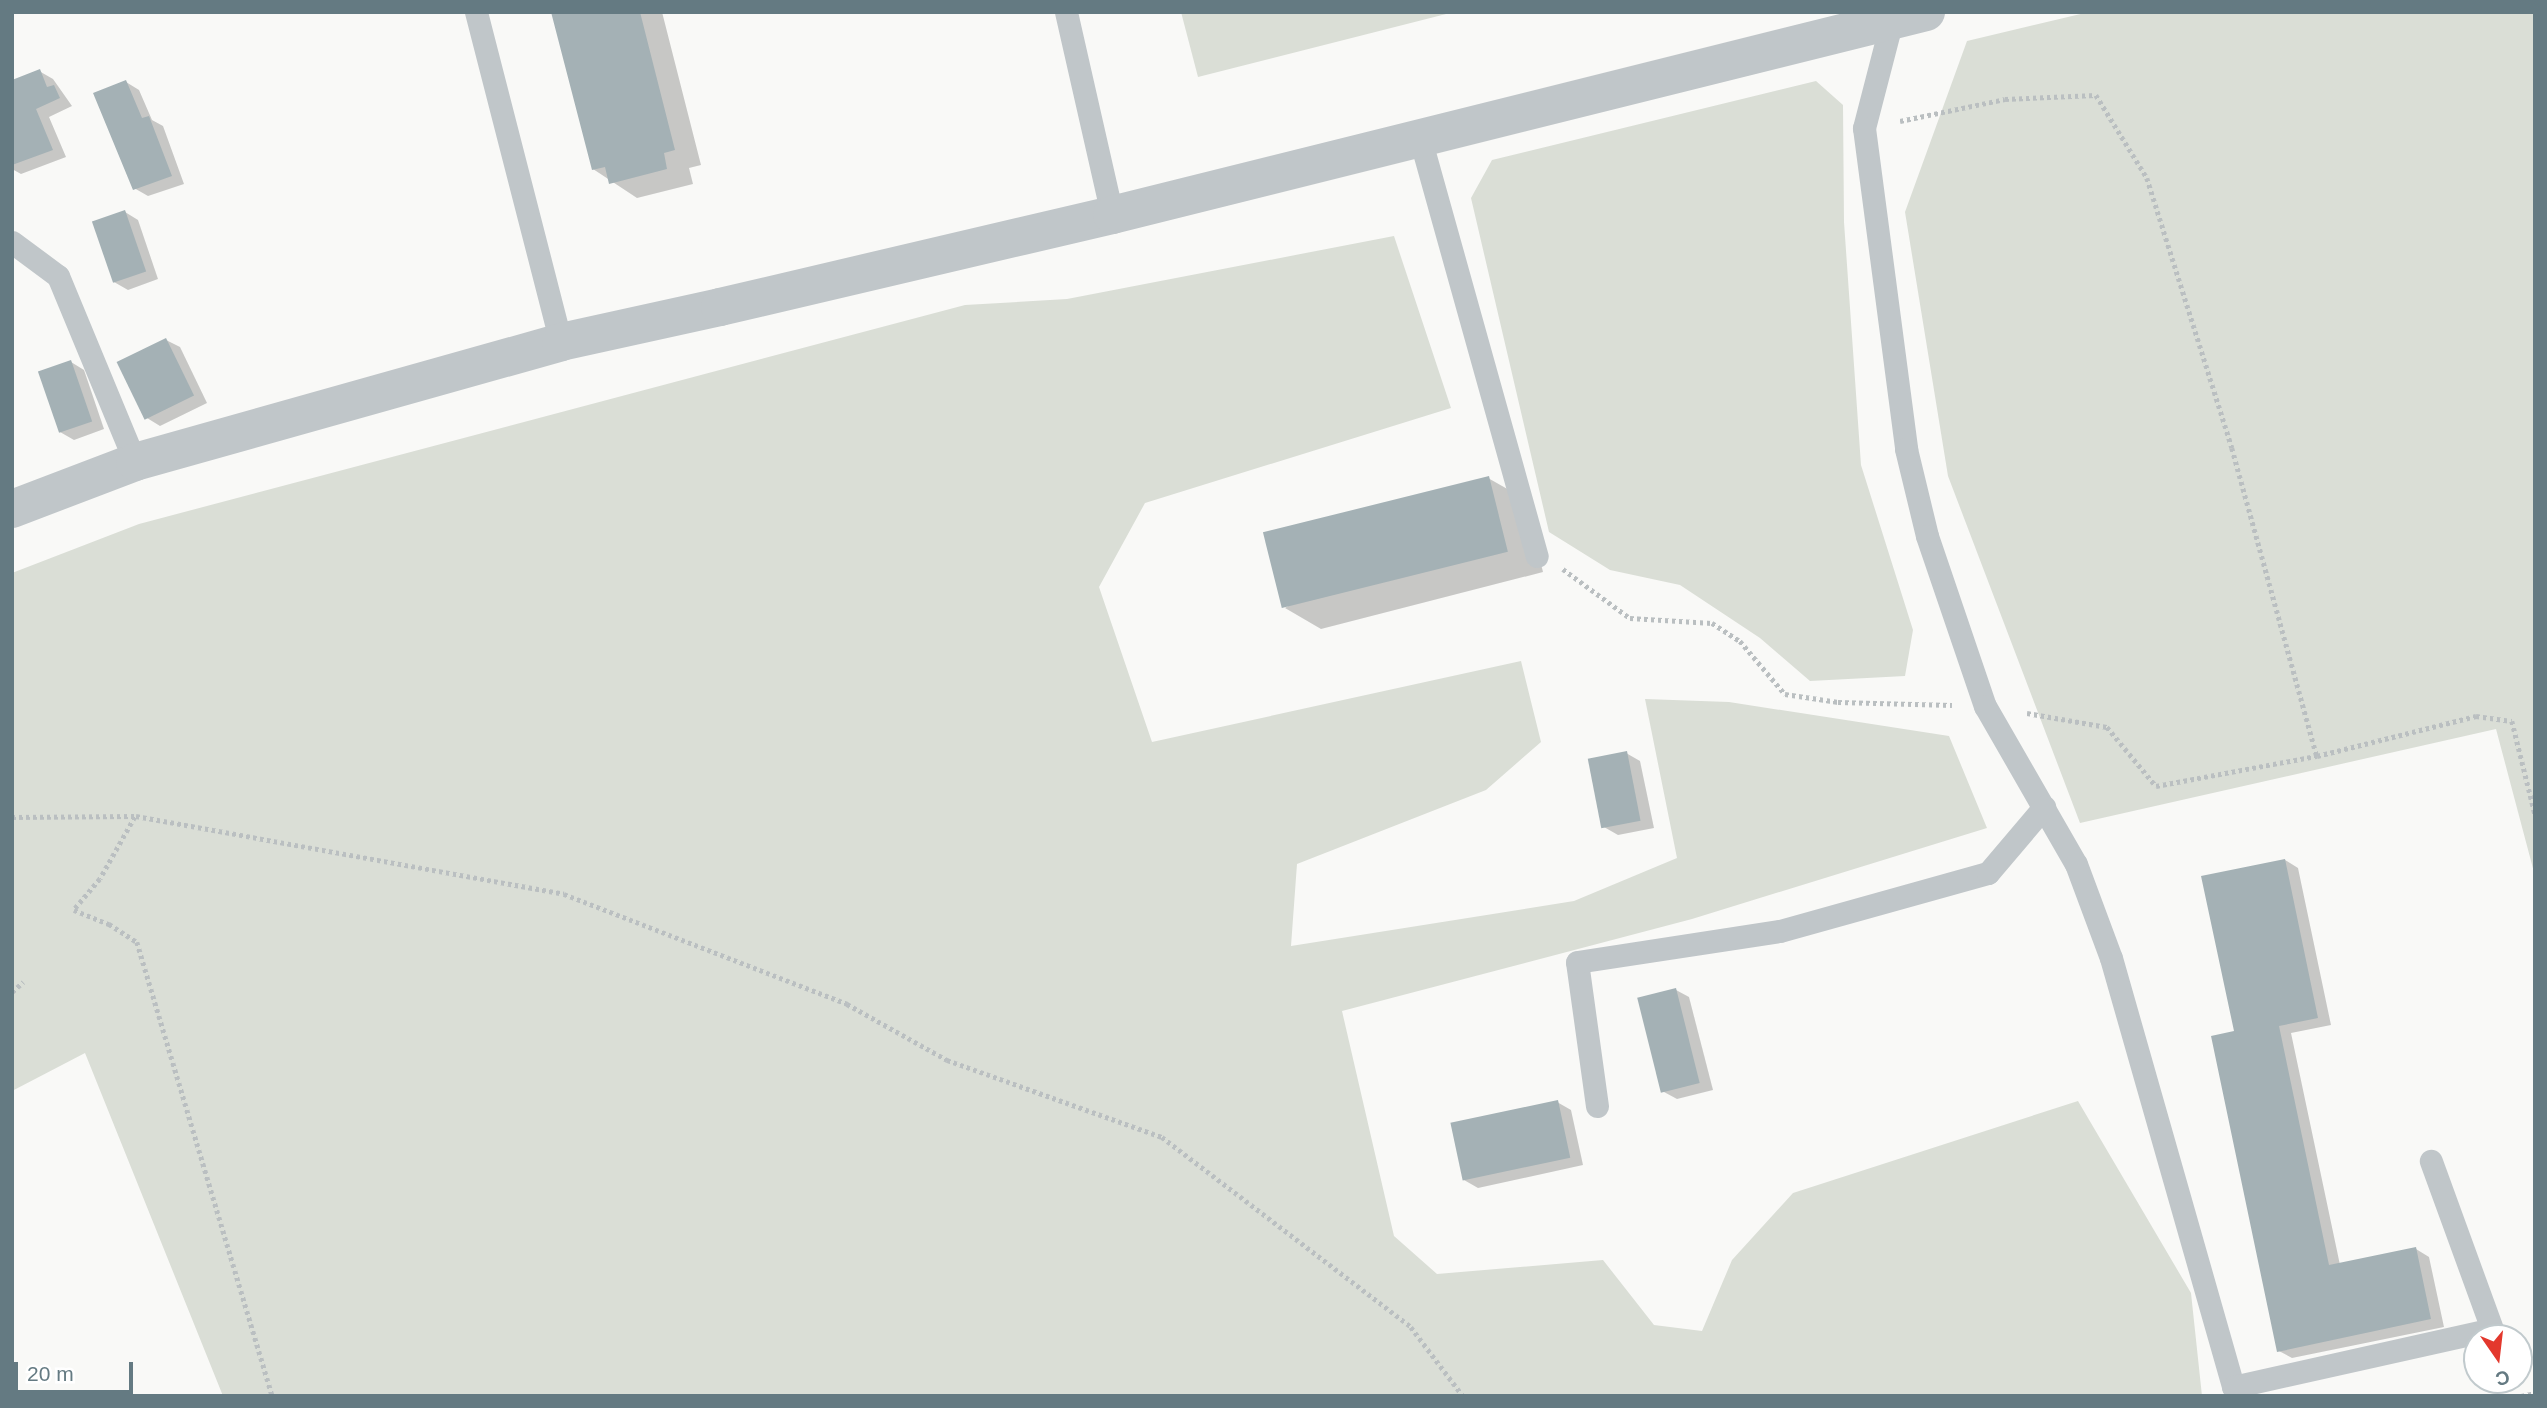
<!DOCTYPE html>
<meta charset="utf-8">
<style>
body{margin:0}
#map{position:relative;width:2547px;height:1408px;overflow:hidden;background:#f9f9f7;font-family:Arial,sans-serif}
div>[style]{position:absolute}
.green>*{inset:0;background:#daded6}
.shadow>*{inset:0;background:#0003}
.building>*{inset:0;background:#a4b1b5;transform-origin:0 0}
.path>*{height:4.5px;margin-top:-2.25px;transform-origin:0;background:repeating-linear-gradient(90deg,#babfc1 0 3.5px,transparent 0 7px)}
.service>*{height:23px;margin:-11.5px;padding:0 11.5px;transform-origin:11.5px;border-radius:11.5px;background:#c0c6c9}
.minor>*{height:38px;margin:-19px;padding:0 19px;transform-origin:19px;border-radius:19px;background:#c0c6c9}
.tertiary>*{height:38px;margin:-19px;padding:0 19px;transform-origin:19px;border-radius:19px;background:#c0c6c9}
span{translate:-50% -50%;white-space:nowrap;text-align:center;line-height:1.15;-webkit-text-stroke:7px #fff;paint-order:stroke}
.frame{position:absolute;inset:0;border:14px solid #647a82;pointer-events:none}
.north{position:absolute;left:2463px;top:1324px;width:70px;height:70px;box-sizing:border-box;background:#fff;border:2px solid #c1cacd;border-radius:50%;rotate:166deg;font-size:19px;font-weight:700;line-height:28px;text-align:center;color:#647a82}
.north::after{content:'';display:block;margin:auto;width:24px;height:32px;background:#e3382d;clip-path:polygon(50% 0,100% 100%,50% 72%,0 100%)}
.scale{position:absolute;left:14px;top:1362px;width:119px;height:32px;box-sizing:border-box;border:4px solid #647a82;border-top:0;padding-left:9px;font-size:21px;line-height:24px;white-space:nowrap;color:#647a82;-webkit-text-stroke:5px #fff;paint-order:stroke}
</style>
<div id="map">
<div class="green">
<i style="clip-path:polygon(1181px 12px,1454px 12px,1198px 77px)"></i>
<i style="clip-path:polygon(2089px 12px,2535px 12px,2535px 876px,2496px 729px,2080px 823px,1948px 476px,1905px 212px,1967px 41px)"></i>
<i style="clip-path:polygon(1816px 81px,1843px 105px,1844px 222px,1861px 465px,1913px 630px,1905px 676px,1810px 681px,1760px 638px,1680px 585px,1610px 570px,1549px 532px,1471px 198px,1492px 160px)"></i>
<i style="clip-path:polygon(1394px 236px,1451px 408px,1145px 503px,1099px 587px,1152px 742px,1521px 661px,1541px 742px,1486px 790px,1297px 864px,1291px 946px,1574px 901px,1677px 858px,1645px 699px,1729px 702px,1949px 736px,1987px 828px,1692px 919px,1342px 1011px,1394px 1236px,1437px 1274px,1603px 1260px,1654px 1325px,1702px 1331px,1732px 1260px,1793px 1193px,2078px 1101px,2191px 1293px,2202px 1396px,223px 1396px,85px 1053px,12px 1091px,12px 573px,139px 524px,965px 305px,1067px 299px)"></i>
</div>
<div class="shadow">
<i style="clip-path:polygon(553px 12px,662px 12px,701px 165px,689px 168px,693px 184px,637px 198px,593px 169px)"></i>
<i style="clip-path:polygon(39px 71px,53px 79px,72px 106px,49px 117px,66px 157px,21px 174px,12px 169px,12px 82px)"></i>
<i style="clip-path:polygon(126px 82px,139px 90px,152px 120px,163px 126px,184px 184px,148px 196px,134px 188px)"></i>
<i style="clip-path:polygon(125px 212px,138px 220px,158px 279px,128px 290px,114px 282px)"></i>
<i style="clip-path:polygon(166px 340px,180px 347px,207px 403px,160px 426px,147px 418px)"></i>
<i style="clip-path:polygon(71px 362px,84px 370px,104px 429px,74px 440px,60px 432px)"></i>
<i style="clip-path:polygon(1488px 478px,1525px 499px,1543px 572px,1321px 629px,1285px 608px)"></i>
<i style="clip-path:polygon(1626px 753px,1640px 761px,1654px 828px,1618px 835px,1604px 827px)"></i>
<i style="clip-path:polygon(2285px 860px,2298px 868px,2331px 1025px,2291px 1033px,2340px 1265px,2416px 1249px,2429px 1257px,2444px 1327px,2292px 1358px,2279px 1351px,2236px 1032px)"></i>
<i style="clip-path:polygon(1676px 990px,1689px 997px,1713px 1090px,1677px 1099px,1664px 1092px)"></i>
<i style="clip-path:polygon(1557px 1102px,1571px 1110px,1583px 1165px,1478px 1188px,1464px 1180px)"></i>
</div>
<div class="building">
<i style="clip-path:polygon(551px 12px,640px 12px,675px 150px,664px 153px,667px 169px,609px 184px,605px 167px,592px 170px)"></i>
<i style="clip-path:polygon(40px 69px,47px 87px,54px 85px,60px 98px,36px 109px,53px 150px,12px 165px,12px 80px)"></i>
<i style="clip-path:polygon(126px 80px,142px 118px,149px 116px,172px 176px,133px 190px,93px 93px)"></i>
<i style="left:125px;top:210px;width:65px;height:35px;rotate:71deg"></i>
<i style="left:166px;top:338px;width:64px;height:55px;rotate:64deg"></i>
<i style="left:71px;top:360px;width:65px;height:35px;rotate:71deg"></i>
<i style="left:1489px;top:476px;width:78px;height:233px;rotate:76deg"></i>
<i style="left:1627px;top:751px;width:71px;height:40px;rotate:79deg"></i>
<i style="clip-path:polygon(2285px 859px,2318px 1018px,2279px 1026px,2329px 1265px,2416px 1247px,2431px 1319px,2277px 1352px,2211px 1036px,2234px 1031px,2201px 876px)"></i>
<i style="left:1676px;top:988px;width:98px;height:40px;rotate:76deg"></i>
<i style="left:1558px;top:1100px;width:59px;height:110px;rotate:78deg"></i>
</div>
<div class="path">
<i style="left:1900px;top:121px;width:107px;rotate:-11.8deg"></i>
<i style="left:2005px;top:99px;width:91px;rotate:-2.5deg"></i>
<i style="left:2096px;top:95px;width:97px;rotate:58.4deg"></i>
<i style="left:2147px;top:178px;width:283px;rotate:72.5deg"></i>
<i style="left:2232px;top:448px;width:320px;rotate:74.6deg"></i>
<i style="left:1563px;top:569px;width:83px;rotate:36.2deg"></i>
<i style="left:1630px;top:618px;width:82px;rotate:3.5deg"></i>
<i style="left:1712px;top:623px;width:33px;rotate:33deg"></i>
<i style="left:1740px;top:641px;width:70px;rotate:49.7deg"></i>
<i style="left:1785px;top:694px;width:54px;rotate:8.6deg"></i>
<i style="left:1838px;top:702px;width:114px;rotate:1.5deg"></i>
<i style="left:2027px;top:713px;width:81px;rotate:9.9deg"></i>
<i style="left:2107px;top:727px;width:77px;rotate:50.3deg"></i>
<i style="left:2156px;top:786px;width:164px;rotate:-10.6deg"></i>
<i style="left:2317px;top:756px;width:164px;rotate:-14.1deg"></i>
<i style="left:2476px;top:716px;width:36px;rotate:8deg"></i>
<i style="left:2512px;top:721px;width:96px;rotate:76.1deg"></i>
<i style="left:12px;top:817px;width:124px;rotate:-0.5deg"></i>
<i style="left:136px;top:816px;width:435px;rotate:10.3deg"></i>
<i style="left:564px;top:894px;width:304px;rotate:21.2deg"></i>
<i style="left:847px;top:1004px;width:115px;rotate:29.2deg"></i>
<i style="left:947px;top:1060px;width:228px;rotate:19.7deg"></i>
<i style="left:1162px;top:1137px;width:313px;rotate:37.3deg"></i>
<i style="left:1411px;top:1327px;width:86px;rotate:53deg"></i>
<i style="left:135px;top:817px;width:71px;rotate:119.4deg"></i>
<i style="left:100px;top:879px;width:40px;rotate:130deg"></i>
<i style="left:74px;top:910px;width:38px;rotate:22deg"></i>
<i style="left:109px;top:924px;width:33px;rotate:33deg"></i>
<i style="left:137px;top:942px;width:474px;rotate:73.4deg"></i>
<i style="left:12px;top:992px;width:15px;rotate:-42deg"></i>
<i style="left:2521px;top:1396px;width:14px;rotate:-12deg"></i>
</div>
<div class="service">
<i style="left:476px;top:12px;width:341px;rotate:75.6deg"></i>
<i style="left:1066px;top:12px;width:208px;rotate:77.2deg"></i>
<i style="left:1894px;top:12px;width:120px;rotate:104.5deg"></i>
<i style="left:1864px;top:128px;width:324px;rotate:82.5deg"></i>
<i style="left:1906px;top:449px;width:89px;rotate:76.4deg"></i>
<i style="left:1927px;top:536px;width:180px;rotate:71.2deg"></i>
<i style="left:1985px;top:706px;width:182px;rotate:60.1deg"></i>
<i style="left:2076px;top:864px;width:100px;rotate:69.6deg"></i>
<i style="left:2111px;top:958px;width:446px;rotate:74.1deg"></i>
<i style="left:2233px;top:1387px;width:265px;rotate:-12.6deg"></i>
<i style="left:2492px;top:1329px;width:179px;rotate:-110deg"></i>
<i style="left:1420px;top:138px;width:434px;rotate:74.4deg"></i>
<i style="left:12px;top:242px;width:57px;rotate:36.5deg"></i>
<i style="left:58px;top:276px;width:201px;rotate:67.5deg"></i>
<i style="left:1597px;top:1106px;width:145px;rotate:-97.9deg"></i>
<i style="left:1577px;top:962px;width:205px;rotate:-8.7deg"></i>
<i style="left:1780px;top:931px;width:216px;rotate:-15.6deg"></i>
<i style="left:1988px;top:873px;width:87px;rotate:-49.7deg"></i>
</div>
<div class="minor">
<i style="left:12px;top:509px;width:132px;rotate:-20.9deg"></i>
<i style="left:135px;top:462px;width:443px;rotate:-15.7deg"></i>
<i style="left:561px;top:342px;width:163px;rotate:-12.4deg"></i>
</div>
<div class="tertiary">
<i style="left:720px;top:307px;width:403px;rotate:-13.2deg"></i>
<i style="left:1112px;top:215px;width:839px;rotate:-14deg"></i>
</div>
<div class="frame"></div>
<div class="north">С</div>
<div class="scale">20 m</div>
</div>
